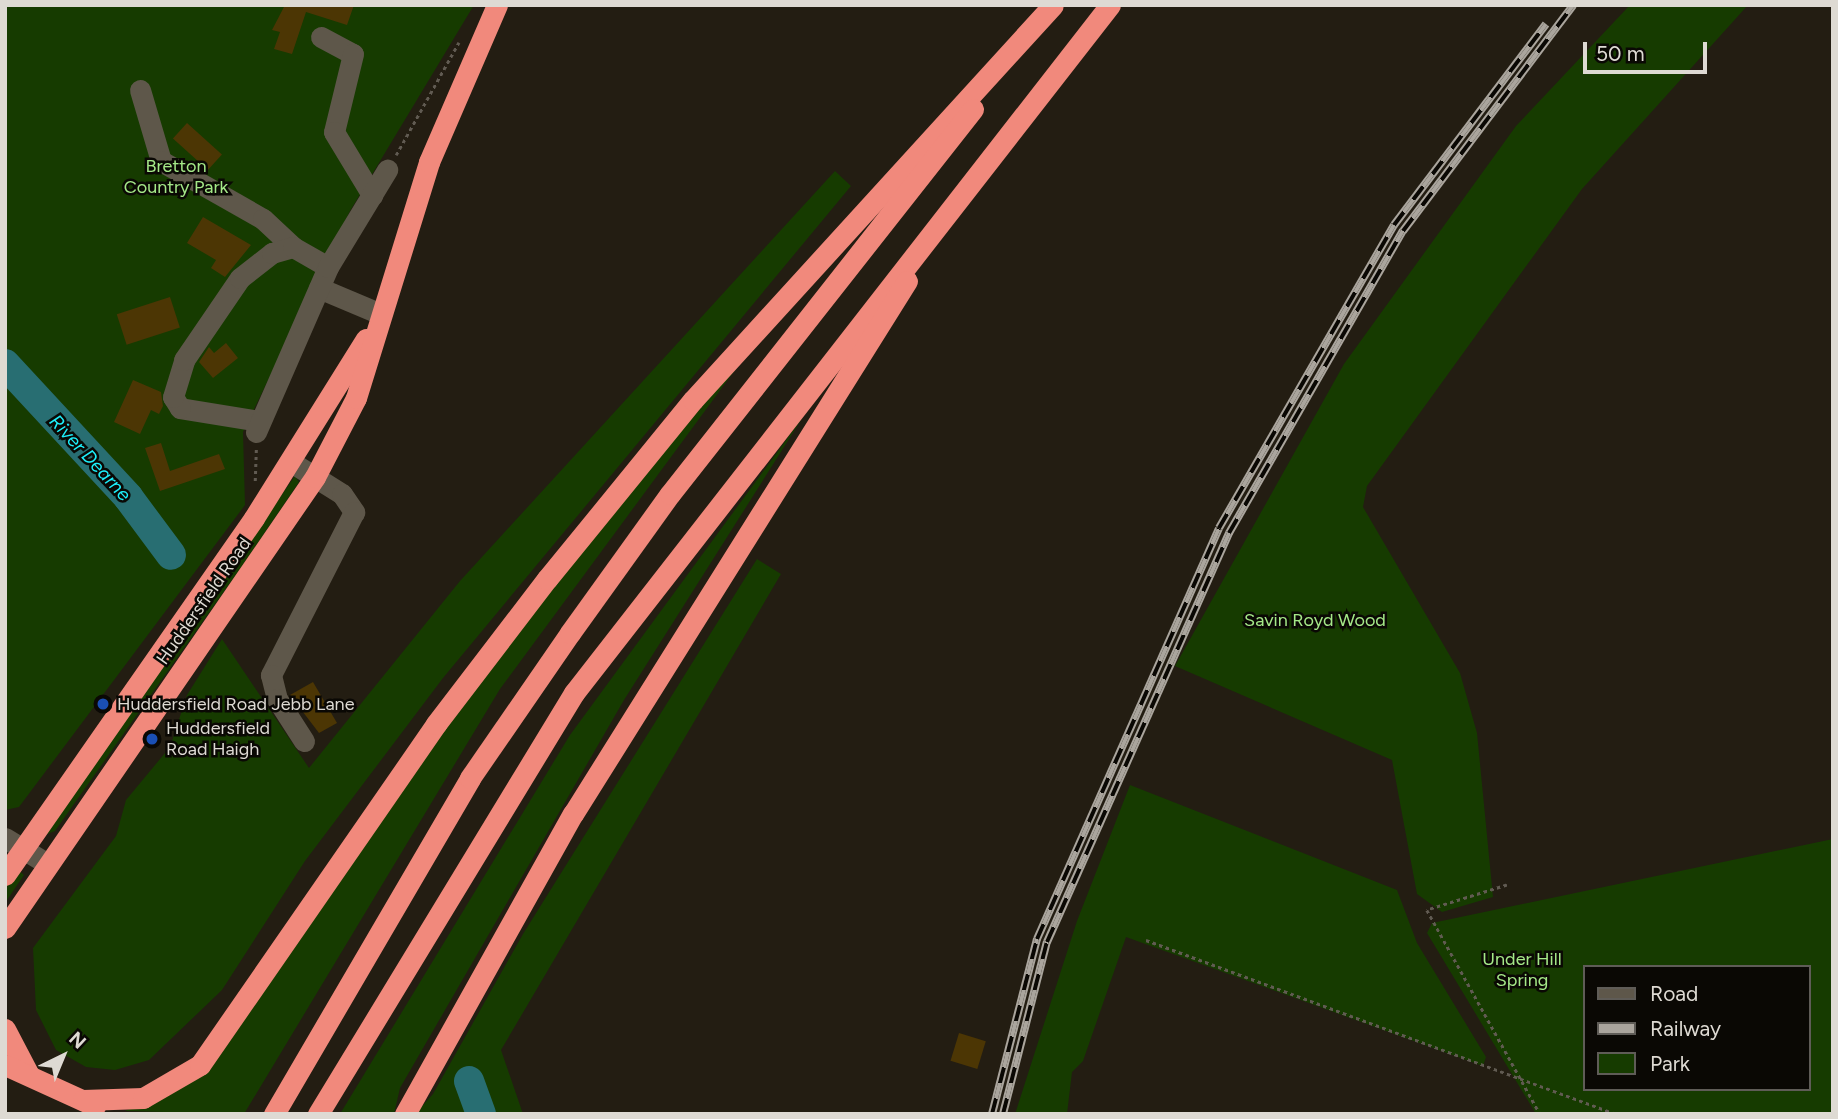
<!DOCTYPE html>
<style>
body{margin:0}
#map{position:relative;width:1838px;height:1119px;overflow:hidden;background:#231d12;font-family:Figtree,sans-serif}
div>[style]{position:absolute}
.green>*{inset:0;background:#163b00}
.river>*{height:30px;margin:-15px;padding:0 15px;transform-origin:15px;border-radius:15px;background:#286e72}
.building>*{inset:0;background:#4c3604;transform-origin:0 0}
.path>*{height:2.5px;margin-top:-1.25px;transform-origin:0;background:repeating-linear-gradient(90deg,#615b52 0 3.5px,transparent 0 7px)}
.minor>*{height:21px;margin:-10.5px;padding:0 10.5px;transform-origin:10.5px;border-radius:10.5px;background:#5e574a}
.highway>*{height:21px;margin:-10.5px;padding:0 10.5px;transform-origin:10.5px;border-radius:10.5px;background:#f1897c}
.rail>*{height:8px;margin-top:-4px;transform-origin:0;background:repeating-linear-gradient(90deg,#0a0804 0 16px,#aaa59d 0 32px);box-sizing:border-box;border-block:2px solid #aaa59d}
.dots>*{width:19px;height:19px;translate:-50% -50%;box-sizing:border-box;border:4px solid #0a0804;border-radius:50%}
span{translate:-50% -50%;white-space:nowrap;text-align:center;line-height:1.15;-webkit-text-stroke:5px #0a0804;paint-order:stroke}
.park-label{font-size:18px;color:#a5e988}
.street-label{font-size:18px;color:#dedad3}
.poi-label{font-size:18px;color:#dedad3}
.left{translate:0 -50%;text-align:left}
.water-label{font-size:19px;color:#1deffa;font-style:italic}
.frame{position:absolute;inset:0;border:7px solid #dedad3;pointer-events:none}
.legend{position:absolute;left:1583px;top:965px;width:228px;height:126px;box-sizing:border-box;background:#0a0804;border:2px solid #5f5c57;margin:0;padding:9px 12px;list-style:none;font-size:21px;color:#dedad3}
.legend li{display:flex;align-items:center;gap:14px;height:35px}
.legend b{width:35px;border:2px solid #5f5c57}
.north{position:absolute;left:28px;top:1021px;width:70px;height:70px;-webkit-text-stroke:5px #0a0804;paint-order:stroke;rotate:43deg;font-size:19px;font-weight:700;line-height:28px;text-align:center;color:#dedad3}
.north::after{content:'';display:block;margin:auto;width:24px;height:32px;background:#dedad3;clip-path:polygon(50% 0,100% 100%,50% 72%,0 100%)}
.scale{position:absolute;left:1583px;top:42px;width:124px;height:32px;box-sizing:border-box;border:4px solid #dedad3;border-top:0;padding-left:9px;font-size:21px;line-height:24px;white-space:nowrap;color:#dedad3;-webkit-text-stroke:5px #0a0804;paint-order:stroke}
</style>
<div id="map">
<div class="green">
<i style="clip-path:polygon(5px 5px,474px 5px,350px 211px,243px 432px,245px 505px,19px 807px,5px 810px)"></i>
<i style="clip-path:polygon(1630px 5px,1748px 5px,1582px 189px,1367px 486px,1363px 507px,1460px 673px,1477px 733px,1493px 897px,1442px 912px,1417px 894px,1392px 760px,1175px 666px,1344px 364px,1516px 126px)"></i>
<i style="clip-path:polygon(835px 171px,851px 186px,443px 678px,305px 861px,222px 990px,149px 1060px,115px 1070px,86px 1067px,56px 1050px,36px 1010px,33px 948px,116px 836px,126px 800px,170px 747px,187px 695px,222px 639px,309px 768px,460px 581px)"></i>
<i style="clip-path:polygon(741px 362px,500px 689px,244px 1114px,125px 1111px,200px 1074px,221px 1054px,430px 745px,612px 509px)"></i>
<i style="clip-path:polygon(803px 417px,624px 700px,400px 1088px,394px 1114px,340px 1114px,570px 735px)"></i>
<i style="clip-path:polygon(295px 476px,299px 482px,244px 563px,55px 831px,40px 837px)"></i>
<i style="clip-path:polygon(757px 559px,781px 574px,501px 1050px,523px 1114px,415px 1114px,433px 1094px,523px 934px)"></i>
<i style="clip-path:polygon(1130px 785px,1397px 890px,1417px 943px,1486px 1057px,1483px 1066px,1126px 937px,1083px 1061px,1072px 1072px,1067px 1114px,1015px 1114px,1077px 921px)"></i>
<i style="clip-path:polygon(evenodd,1833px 839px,1833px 1114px,1536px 1114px,1427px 933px,1432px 923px,1833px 839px,1584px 967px,1808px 967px,1808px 1089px,1584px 1089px,1584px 967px)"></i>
<i style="clip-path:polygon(17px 869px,24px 875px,5px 903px,5px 887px)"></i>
</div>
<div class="river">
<i style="left:5px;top:364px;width:181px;rotate:47.2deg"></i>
<i style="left:128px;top:497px;width:72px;rotate:53.4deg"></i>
<i style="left:469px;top:1081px;width:35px;rotate:70deg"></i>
</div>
<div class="building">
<i style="clip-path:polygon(285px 5px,354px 5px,347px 25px,306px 12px,292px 54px,274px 49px,280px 32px,272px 30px)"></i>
<i style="left:187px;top:123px;width:47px;height:21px;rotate:42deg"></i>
<i style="clip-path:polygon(203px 217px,251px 245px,225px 277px,211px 268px,216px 260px,187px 243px)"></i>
<i style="left:170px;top:297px;width:32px;height:56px;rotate:72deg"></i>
<i style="clip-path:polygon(226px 343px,238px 358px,213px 378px,199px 362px,209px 347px,214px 353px)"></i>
<i style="clip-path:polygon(133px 380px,161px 392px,163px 406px,159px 414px,151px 410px,140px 434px,114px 422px)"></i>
<i style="clip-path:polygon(161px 443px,170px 471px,219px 454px,225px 469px,160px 491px,145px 448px)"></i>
<i style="clip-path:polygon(313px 682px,337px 723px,319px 733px,290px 695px)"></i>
<i style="left:959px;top:1033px;width:28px;height:29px;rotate:17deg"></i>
</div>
<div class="path">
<i style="left:396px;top:155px;width:129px;rotate:-60.9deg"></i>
<i style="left:255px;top:481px;width:32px;rotate:-88deg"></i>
<i style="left:1507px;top:885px;width:84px;rotate:162.6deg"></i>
<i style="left:1427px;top:910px;width:233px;rotate:61deg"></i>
<i style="left:1146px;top:940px;width:501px;rotate:20.32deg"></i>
</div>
<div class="minor">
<i style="left:321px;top:37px;width:36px;rotate:28deg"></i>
<i style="left:353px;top:54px;width:80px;rotate:103.7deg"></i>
<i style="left:334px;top:132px;width:74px;rotate:58.9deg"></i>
<i style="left:140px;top:90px;width:74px;rotate:73.5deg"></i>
<i style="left:161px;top:161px;width:117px;rotate:29.6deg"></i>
<i style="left:263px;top:219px;width:41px;rotate:43deg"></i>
<i style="left:319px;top:288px;width:67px;rotate:22.8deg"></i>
<i style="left:260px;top:421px;width:81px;rotate:-170.8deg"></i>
<i style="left:180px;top:408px;width:13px;rotate:-122deg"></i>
<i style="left:173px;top:397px;width:39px;rotate:-73deg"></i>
<i style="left:184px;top:360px;width:99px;rotate:-55.7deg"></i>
<i style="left:240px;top:278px;width:41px;rotate:-38deg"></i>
<i style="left:272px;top:253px;width:22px;rotate:-16deg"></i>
<i style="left:293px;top:247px;width:40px;rotate:29.7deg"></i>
<i style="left:256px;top:432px;width:180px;rotate:-66.4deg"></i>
<i style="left:328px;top:267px;width:114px;rotate:-58.7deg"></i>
<i style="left:291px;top:462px;width:60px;rotate:32.1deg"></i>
<i style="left:342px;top:494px;width:22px;rotate:56deg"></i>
<i style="left:354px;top:512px;width:183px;rotate:117deg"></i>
<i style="left:271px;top:675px;width:25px;rotate:76deg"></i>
<i style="left:277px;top:699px;width:50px;rotate:57.3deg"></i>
<i style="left:5px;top:838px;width:50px;rotate:31.2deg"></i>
</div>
<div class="highway">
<i style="left:5px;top:875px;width:435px;rotate:-55.1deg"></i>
<i style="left:254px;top:518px;width:211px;rotate:-58deg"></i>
<i style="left:5px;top:928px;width:547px;rotate:-55.5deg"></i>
<i style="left:315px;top:477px;width:89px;rotate:-62.6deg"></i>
<i style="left:356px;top:398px;width:247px;rotate:-72.8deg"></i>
<i style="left:429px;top:162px;width:171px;rotate:-66.6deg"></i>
<i style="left:5px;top:1029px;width:50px;rotate:62.4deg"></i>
<i style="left:5px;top:1065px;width:99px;rotate:24.5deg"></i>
<i style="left:83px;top:1100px;width:60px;rotate:-1.9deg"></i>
<i style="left:143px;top:1098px;width:66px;rotate:-30.1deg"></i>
<i style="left:200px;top:1065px;width:415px;rotate:-55.3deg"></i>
<i style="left:436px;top:724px;width:183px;rotate:-52.6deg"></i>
<i style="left:547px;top:579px;width:231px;rotate:-50.8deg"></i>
<i style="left:693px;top:400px;width:534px;rotate:-47.65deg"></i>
<i style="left:274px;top:1114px;width:389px;rotate:-59.7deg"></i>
<i style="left:470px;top:778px;width:176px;rotate:-55.4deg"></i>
<i style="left:570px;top:633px;width:171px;rotate:-54.3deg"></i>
<i style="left:670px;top:494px;width:490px;rotate:-51.8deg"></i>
<i style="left:318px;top:1114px;width:493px;rotate:-58.7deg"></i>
<i style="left:574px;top:693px;width:872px;rotate:-52.08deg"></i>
<i style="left:405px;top:1114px;width:344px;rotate:-60.8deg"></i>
<i style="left:573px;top:814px;width:629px;rotate:-57.93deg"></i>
</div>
<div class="rail">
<i style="left:992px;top:1114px;width:181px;rotate:-75.6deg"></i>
<i style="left:1037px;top:939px;width:449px;rotate:-66.1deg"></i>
<i style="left:1219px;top:528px;width:350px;rotate:-60deg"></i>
<i style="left:1394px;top:225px;width:252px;rotate:-52.9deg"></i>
<i style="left:1003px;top:1114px;width:178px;rotate:-75.7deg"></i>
<i style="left:1047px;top:942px;width:448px;rotate:-66deg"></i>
<i style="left:1229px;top:533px;width:349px;rotate:-60.1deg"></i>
<i style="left:1403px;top:231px;width:283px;rotate:-53deg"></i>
</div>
<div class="dots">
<i style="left:103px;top:704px;background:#1a4fb4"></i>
<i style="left:152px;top:739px;background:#1a4fb4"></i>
</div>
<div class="park-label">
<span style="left:176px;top:177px">Bretton<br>Country Park</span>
<span style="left:1315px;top:620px">Savin Royd Wood</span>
<span style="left:1522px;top:970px">Under Hill<br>Spring</span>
</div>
<div class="street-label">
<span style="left:204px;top:601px;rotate:-55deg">Huddersfield Road</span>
</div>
<div class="poi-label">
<span class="left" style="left:117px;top:704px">Huddersfield Road Jebb Lane</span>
<span class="left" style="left:166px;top:739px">Huddersfield<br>Road Haigh</span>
</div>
<div class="water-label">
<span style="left:90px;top:458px;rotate:47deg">River Dearne</span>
</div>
<div class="frame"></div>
<ul class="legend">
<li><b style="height:9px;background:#5e574a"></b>Road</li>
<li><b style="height:9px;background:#aaa59d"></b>Railway</li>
<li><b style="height:19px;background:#163b00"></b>Park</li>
</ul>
<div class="north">N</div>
<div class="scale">50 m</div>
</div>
